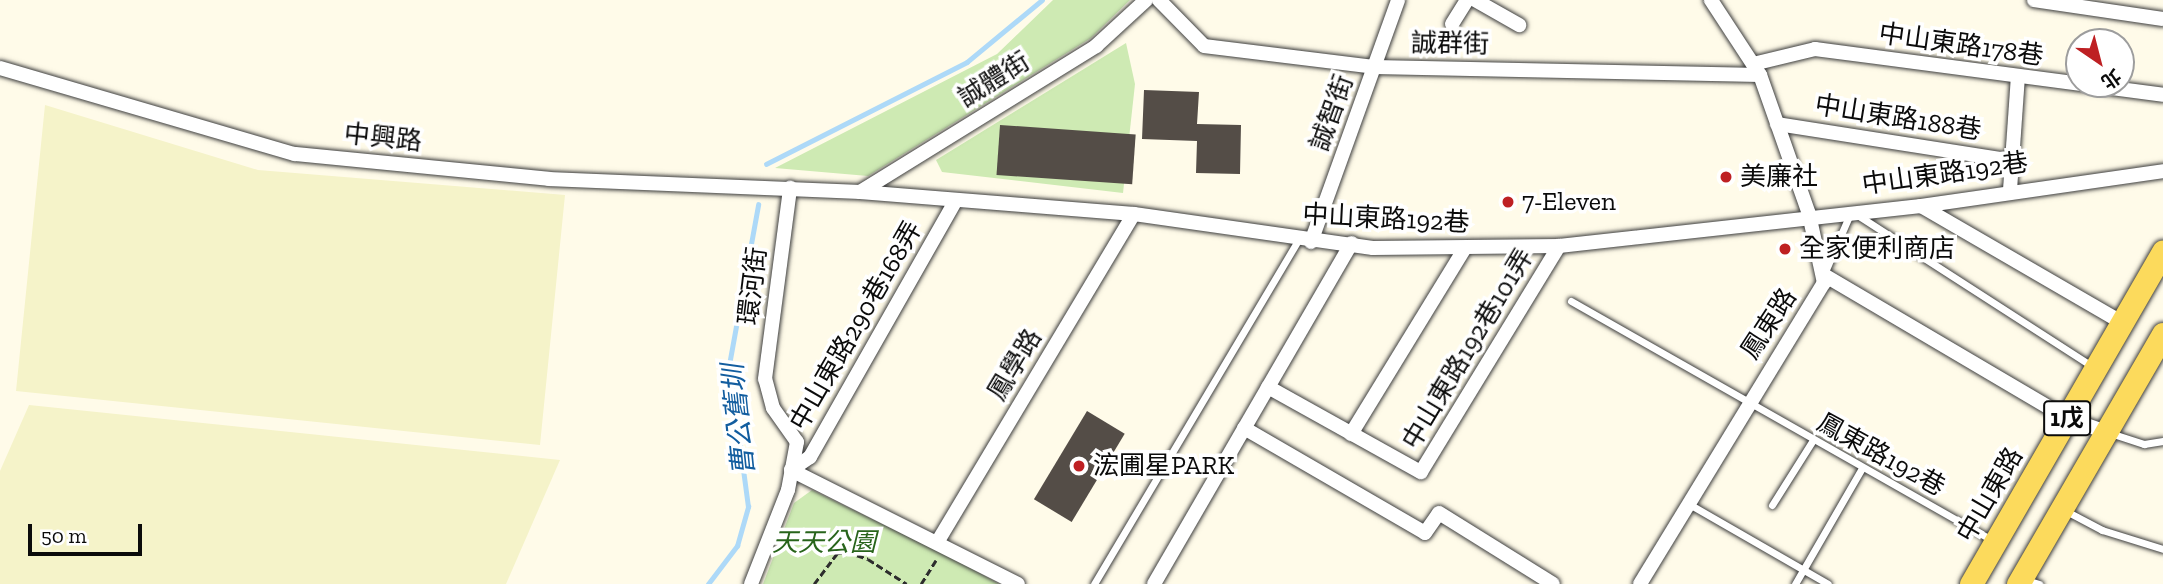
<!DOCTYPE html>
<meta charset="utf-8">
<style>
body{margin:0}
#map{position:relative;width:2163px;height:584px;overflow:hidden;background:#fffbe9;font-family:"Zilla Slab","Noto Sans TC",serif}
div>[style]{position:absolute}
.farmland>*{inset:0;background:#f5f3c9}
.green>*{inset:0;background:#ceeab3}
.stream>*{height:4.5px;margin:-2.25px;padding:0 2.25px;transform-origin:2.25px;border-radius:2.25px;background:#add9f8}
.building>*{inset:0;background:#544d47;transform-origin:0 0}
.path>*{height:2.5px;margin-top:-1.25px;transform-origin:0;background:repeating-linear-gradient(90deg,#2d2d2d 0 7px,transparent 0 10.5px)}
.roads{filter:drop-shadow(0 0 2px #3e3e3e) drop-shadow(0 0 2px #3e3e3e)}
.lane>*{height:7px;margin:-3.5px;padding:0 3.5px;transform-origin:3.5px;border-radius:3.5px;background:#fff}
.street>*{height:14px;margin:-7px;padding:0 7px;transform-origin:7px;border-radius:7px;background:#fff}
.primary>*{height:23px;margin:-11.5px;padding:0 11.5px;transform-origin:11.5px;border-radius:11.5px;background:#fcda5c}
.dots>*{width:19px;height:19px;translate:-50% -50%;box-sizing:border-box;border:4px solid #fff;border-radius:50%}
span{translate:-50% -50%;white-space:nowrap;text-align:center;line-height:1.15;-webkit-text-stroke:7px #fff;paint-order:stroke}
.shield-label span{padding:2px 5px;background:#fff;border:2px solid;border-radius:5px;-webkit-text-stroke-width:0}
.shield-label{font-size:24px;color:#0b0b0b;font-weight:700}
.street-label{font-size:26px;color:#0b0b0b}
.poi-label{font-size:26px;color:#0b0b0b}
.left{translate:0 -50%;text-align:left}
.park-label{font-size:26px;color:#28641b;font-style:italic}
.water-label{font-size:28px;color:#125d9f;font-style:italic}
.north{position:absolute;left:2065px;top:28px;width:70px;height:70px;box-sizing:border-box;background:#fff;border:2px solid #9d9d9d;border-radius:50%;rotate:145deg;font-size:19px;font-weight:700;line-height:28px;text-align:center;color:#0b0b0b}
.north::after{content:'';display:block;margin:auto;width:24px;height:32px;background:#be2023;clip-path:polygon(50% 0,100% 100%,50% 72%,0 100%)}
.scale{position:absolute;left:28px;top:524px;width:114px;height:32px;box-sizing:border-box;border:4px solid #0b0b0b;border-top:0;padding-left:9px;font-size:21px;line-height:24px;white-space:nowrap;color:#0b0b0b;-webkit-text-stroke:5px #fff;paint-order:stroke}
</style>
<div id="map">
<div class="farmland">
<i style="clip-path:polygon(45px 105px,258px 170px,565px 195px,540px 445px,16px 391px)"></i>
<i style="clip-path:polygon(29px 405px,560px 460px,506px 584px,0 584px,0 471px)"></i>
</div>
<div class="green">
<i style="clip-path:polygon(1053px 0,1130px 0,1091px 38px,868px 176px,775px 168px,997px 54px)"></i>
<i style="clip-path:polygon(1126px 43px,1135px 84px,1123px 193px,942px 172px,936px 160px)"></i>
<i style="clip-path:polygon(812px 490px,958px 561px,999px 584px,763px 584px,794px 503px)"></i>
</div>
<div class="stream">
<i style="left:766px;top:164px;width:225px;rotate:-26.9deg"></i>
<i style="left:967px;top:62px;width:97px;rotate:-39.6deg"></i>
<i style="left:708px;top:584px;width:48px;rotate:-52.7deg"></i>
<i style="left:737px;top:546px;width:41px;rotate:-74.2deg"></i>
<i style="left:748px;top:507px;width:143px;rotate:-97.6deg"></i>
<i style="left:729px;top:365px;width:163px;rotate:-79.7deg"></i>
</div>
<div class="building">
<i style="clip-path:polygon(1144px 90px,1199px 92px,1197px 124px,1241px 125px,1240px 174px,1196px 173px,1197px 141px,1142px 139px)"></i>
<i style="left:1000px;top:125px;width:136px;height:50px;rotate:4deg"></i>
<i style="left:1087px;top:411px;width:44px;height:103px;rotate:31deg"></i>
</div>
<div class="path">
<i style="left:814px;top:584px;width:39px;rotate:-53deg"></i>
<i style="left:837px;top:553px;width:10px;rotate:-6deg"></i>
<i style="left:847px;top:552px;width:22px;rotate:18deg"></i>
<i style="left:868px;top:559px;width:46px;rotate:32.7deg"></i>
<i style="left:921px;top:584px;width:28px;rotate:-58deg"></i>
</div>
<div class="roads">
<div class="lane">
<i style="left:1859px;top:216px;width:278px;rotate:32.8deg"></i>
<i style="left:1824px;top:274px;width:65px;rotate:-66.6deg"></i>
<i style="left:1571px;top:301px;width:483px;rotate:29.6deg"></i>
<i style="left:2110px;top:433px;width:36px;rotate:18deg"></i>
<i style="left:2144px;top:444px;width:19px;rotate:-9deg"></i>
<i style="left:1689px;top:504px;width:160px;rotate:29.9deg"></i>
<i style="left:1772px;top:505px;width:77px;rotate:-57.8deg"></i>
<i style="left:2066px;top:511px;width:41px;rotate:27.8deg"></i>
<i style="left:2102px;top:530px;width:64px;rotate:17.3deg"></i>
<i style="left:2023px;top:579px;width:17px;rotate:17deg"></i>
<i style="left:1094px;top:584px;width:400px;rotate:-59.3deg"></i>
<i style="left:1795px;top:584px;width:134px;rotate:-60deg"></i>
</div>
<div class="street">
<i style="left:1159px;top:0;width:64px;rotate:45.6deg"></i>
<i style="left:1204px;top:46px;width:171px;rotate:7deg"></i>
<i style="left:1374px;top:67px;width:386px;rotate:1.2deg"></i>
<i style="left:1475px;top:0;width:51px;rotate:29.6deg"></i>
<i style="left:2034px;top:0;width:130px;rotate:8.4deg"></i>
<i style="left:1452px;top:24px;width:28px;rotate:-58deg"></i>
<i style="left:1753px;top:64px;width:64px;rotate:-13.6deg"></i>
<i style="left:1815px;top:49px;width:351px;rotate:7.5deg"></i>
<i style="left:0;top:68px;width:307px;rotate:16.3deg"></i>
<i style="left:295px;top:154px;width:255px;rotate:5.6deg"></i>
<i style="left:549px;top:179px;width:311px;rotate:2.4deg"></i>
<i style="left:860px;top:192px;width:275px;rotate:4.6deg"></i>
<i style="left:1134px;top:214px;width:241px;rotate:8.1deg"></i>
<i style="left:1373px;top:248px;width:186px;rotate:-0.6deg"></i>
<i style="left:1559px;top:246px;width:364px;rotate:-6.3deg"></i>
<i style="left:1921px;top:206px;width:245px;rotate:-8.2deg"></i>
<i style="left:1777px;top:124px;width:238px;rotate:8.9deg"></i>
<i style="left:2010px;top:190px;width:113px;rotate:-86deg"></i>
<i style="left:860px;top:192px;width:278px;rotate:-31.7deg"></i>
<i style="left:1096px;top:46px;width:68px;rotate:-42.6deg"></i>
<i style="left:956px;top:200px;width:296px;rotate:119.6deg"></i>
<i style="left:810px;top:457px;width:23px;rotate:146deg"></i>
<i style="left:791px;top:470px;width:254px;rotate:26.7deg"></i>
<i style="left:1921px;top:206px;width:231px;rotate:30.1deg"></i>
<i style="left:1311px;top:242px;width:257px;rotate:-70.2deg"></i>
<i style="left:1824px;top:275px;width:282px;rotate:30.5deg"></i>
<i style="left:2067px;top:418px;width:41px;rotate:19.7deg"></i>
<i style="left:1268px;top:387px;width:175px;rotate:29.1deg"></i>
<i style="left:1421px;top:472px;width:265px;rotate:-58.6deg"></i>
<i style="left:1244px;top:428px;width:209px;rotate:30.1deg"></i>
<i style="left:1425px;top:533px;width:24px;rotate:-55deg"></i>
<i style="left:1439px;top:513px;width:134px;rotate:31.9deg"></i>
<i style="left:1351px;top:434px;width:218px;rotate:-58.5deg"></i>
<i style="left:938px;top:541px;width:381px;rotate:-59.1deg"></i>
<i style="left:751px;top:584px;width:101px;rotate:-68.5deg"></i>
<i style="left:788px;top:490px;width:49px;rotate:-79.4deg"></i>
<i style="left:797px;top:442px;width:42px;rotate:-125.2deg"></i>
<i style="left:773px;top:408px;width:30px;rotate:-105deg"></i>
<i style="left:765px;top:379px;width:193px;rotate:-82.5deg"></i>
<i style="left:1154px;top:584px;width:394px;rotate:-59.9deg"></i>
<i style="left:1640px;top:584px;width:353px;rotate:-58.6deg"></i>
<i style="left:1824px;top:283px;width:71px;rotate:-102.3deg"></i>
<i style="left:1809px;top:214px;width:147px;rotate:-109.4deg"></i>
<i style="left:1760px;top:75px;width:90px;rotate:-123.2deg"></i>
</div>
<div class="primary">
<i style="left:1971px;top:584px;width:384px;rotate:-60deg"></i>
<i style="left:2018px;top:584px;width:289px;rotate:-59.9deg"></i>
</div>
</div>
<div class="dots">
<i style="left:1726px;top:177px;background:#be2023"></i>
<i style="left:1508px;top:202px;background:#be2023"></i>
<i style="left:1785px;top:249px;background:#be2023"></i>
<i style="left:1079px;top:466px;background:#be2023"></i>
</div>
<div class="shield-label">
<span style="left:2067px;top:418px">1戊</span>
</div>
<div class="street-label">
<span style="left:1450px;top:44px;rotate:1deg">誠群街</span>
<span style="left:1961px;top:45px;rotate:8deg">中山東路178巷</span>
<span style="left:994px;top:80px;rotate:-32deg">誠體街</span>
<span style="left:1332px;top:113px;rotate:-70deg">誠智街</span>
<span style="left:1898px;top:118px;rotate:9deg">中山東路188巷</span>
<span style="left:383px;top:138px;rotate:6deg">中興路</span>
<span style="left:1945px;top:174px;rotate:-8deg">中山東路192巷</span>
<span style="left:1386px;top:219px;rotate:3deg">中山東路192巷</span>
<span style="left:753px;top:286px;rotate:-83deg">環河街</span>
<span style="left:1769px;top:324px;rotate:-57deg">鳳東路</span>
<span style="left:856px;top:326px;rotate:-60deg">中山東路290巷168弄</span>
<span style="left:1468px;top:349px;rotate:-59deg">中山東路192巷101弄</span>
<span style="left:1015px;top:365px;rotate:-59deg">鳳學路</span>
<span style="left:1881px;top:455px;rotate:29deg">鳳東路192巷</span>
<span style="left:1990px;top:495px;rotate:-60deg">中山東路</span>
</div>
<div class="poi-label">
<span class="left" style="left:1740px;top:177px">美廉社</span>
<span class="left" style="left:1522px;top:202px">7-Eleven</span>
<span class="left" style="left:1799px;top:249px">全家便利商店</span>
<span class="left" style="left:1093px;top:466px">浤圃星PARK</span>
</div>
<div class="park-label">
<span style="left:824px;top:543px">天天公園</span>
</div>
<div class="water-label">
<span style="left:739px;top:420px;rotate:-96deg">曹公舊圳</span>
</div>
<div class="north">北</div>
<div class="scale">50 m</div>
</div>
